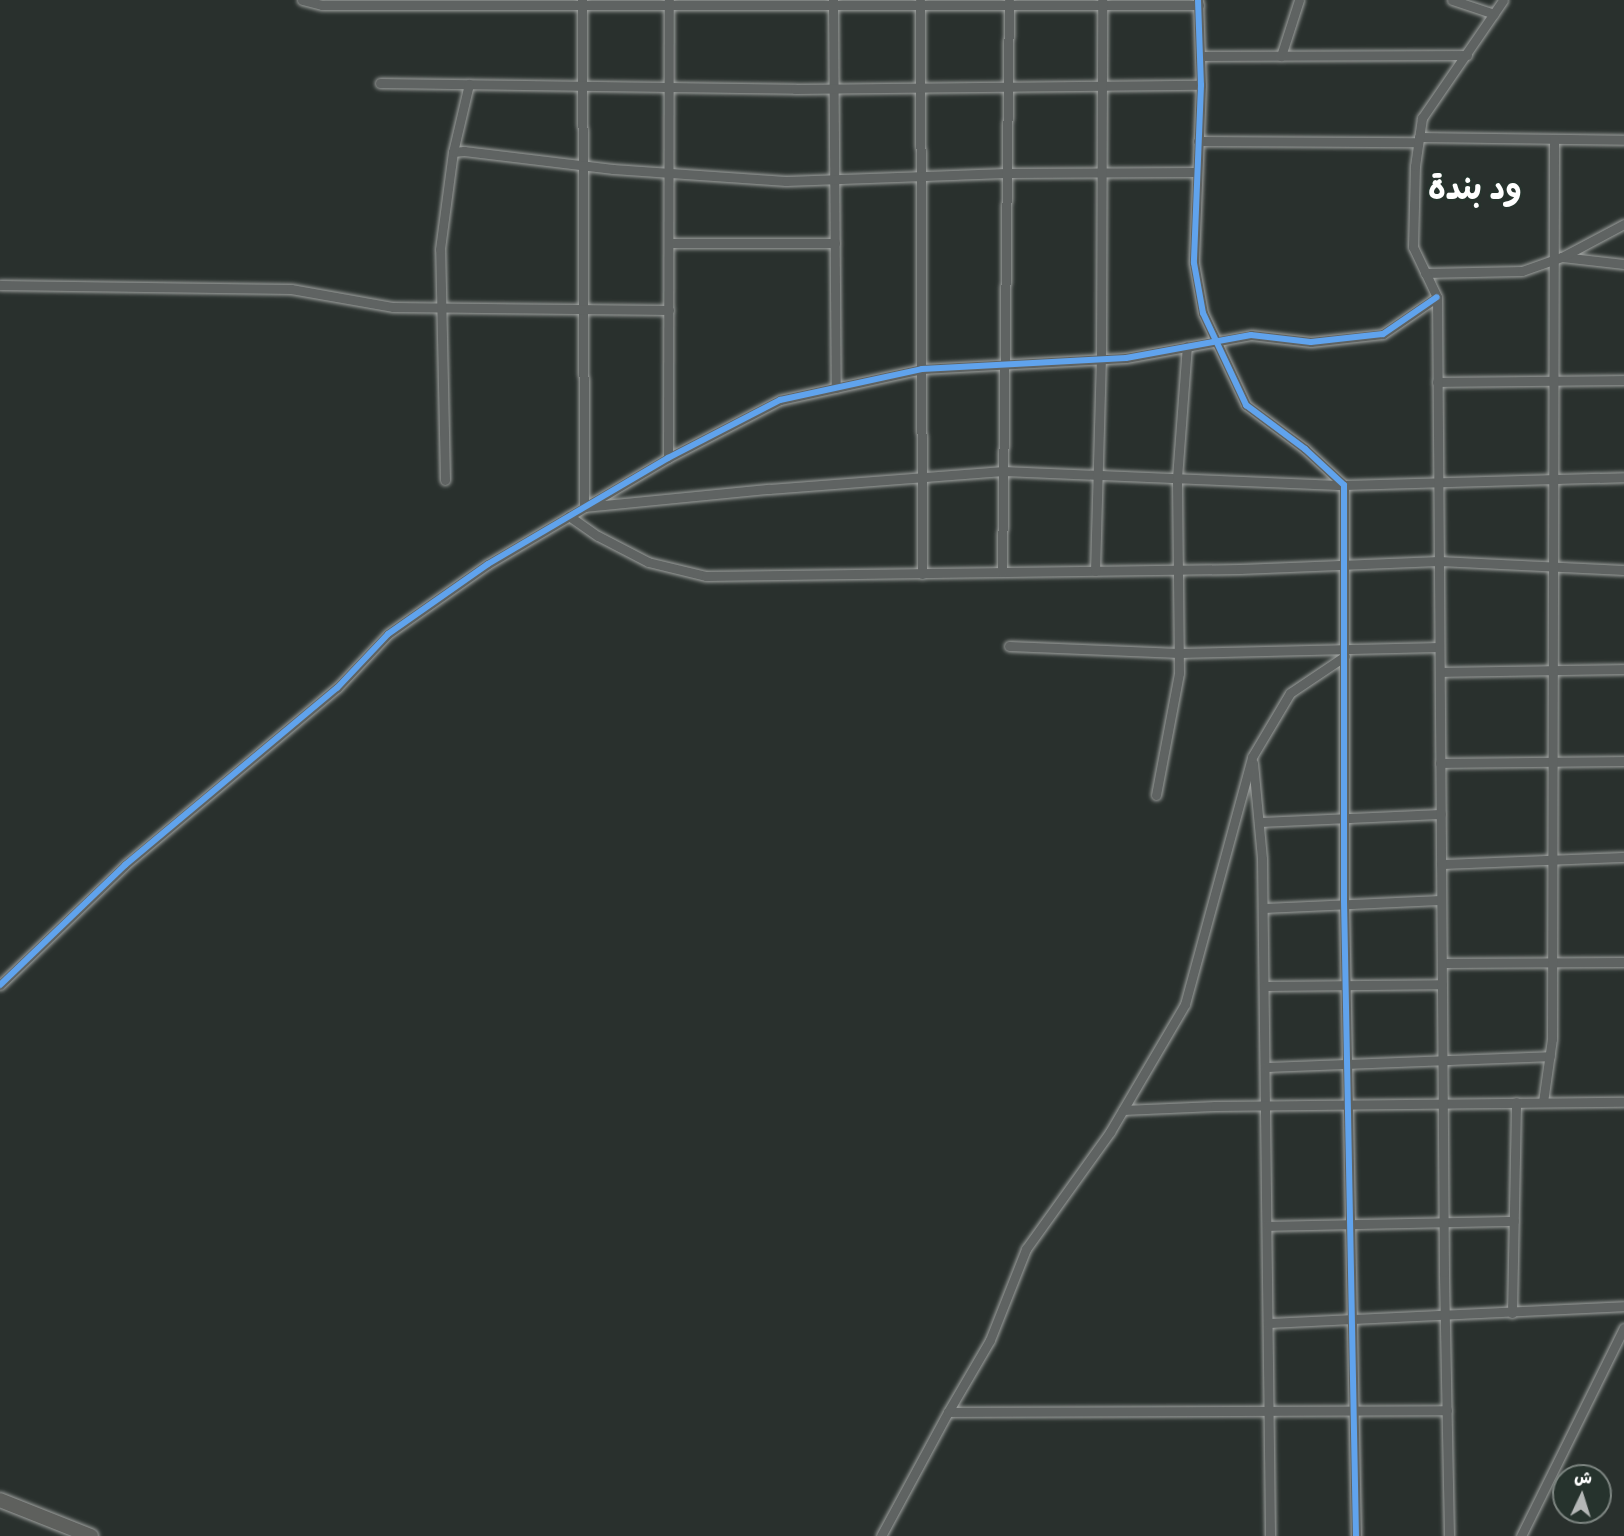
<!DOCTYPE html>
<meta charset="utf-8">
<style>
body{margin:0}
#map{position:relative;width:1624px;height:1536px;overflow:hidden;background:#29302d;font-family:Caveat,"Playpen Sans Arabic",sans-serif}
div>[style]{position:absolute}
.roads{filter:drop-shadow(0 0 2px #9fa2a0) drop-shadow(0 0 2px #9fa2a0)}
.minor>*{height:9px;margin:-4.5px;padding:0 4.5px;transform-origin:4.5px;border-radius:4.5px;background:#5f6362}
.highway>*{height:14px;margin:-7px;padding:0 7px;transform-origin:7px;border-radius:7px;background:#5e605d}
.cycleway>*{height:6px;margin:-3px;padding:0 3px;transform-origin:3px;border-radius:3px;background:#60a3ed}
span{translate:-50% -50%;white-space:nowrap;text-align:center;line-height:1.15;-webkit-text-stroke:4.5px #26332d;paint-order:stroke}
.town-label{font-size:33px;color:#fff;font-weight:700}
.north{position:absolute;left:1552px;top:1464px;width:60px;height:60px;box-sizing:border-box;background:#26332d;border:2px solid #7d8581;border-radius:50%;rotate:4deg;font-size:16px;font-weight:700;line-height:24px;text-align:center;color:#fff}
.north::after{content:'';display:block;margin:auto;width:21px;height:27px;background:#b4b7b6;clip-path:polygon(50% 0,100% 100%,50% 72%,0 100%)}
</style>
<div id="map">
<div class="roads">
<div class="minor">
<i style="left:302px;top:0;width:21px;rotate:14deg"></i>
<i style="left:322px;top:5px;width:877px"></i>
<i style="left:582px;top:0;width:507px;rotate:89.77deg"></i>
<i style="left:584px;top:507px;width:186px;rotate:-5.6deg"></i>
<i style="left:769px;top:489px;width:235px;rotate:-4.4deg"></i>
<i style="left:1003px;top:471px;width:341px;rotate:2.4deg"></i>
<i style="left:1344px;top:485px;width:280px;rotate:-1.6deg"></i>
<i style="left:833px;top:0;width:388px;rotate:89.6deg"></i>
<i style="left:1198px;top:0;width:85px;rotate:88deg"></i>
<i style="left:1201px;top:85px;width:178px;rotate:92.3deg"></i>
<i style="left:1194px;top:263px;width:51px;rotate:79.8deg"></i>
<i style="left:1203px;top:313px;width:102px;rotate:64.9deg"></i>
<i style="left:1246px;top:405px;width:74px;rotate:36.7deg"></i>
<i style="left:1305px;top:449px;width:53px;rotate:42.7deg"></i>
<i style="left:1344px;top:485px;width:416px;rotate:90deg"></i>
<i style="left:1344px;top:901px;width:635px;rotate:88.92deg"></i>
<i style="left:1452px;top:0;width:44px;rotate:18.4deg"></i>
<i style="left:920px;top:1px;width:573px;rotate:89.8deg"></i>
<i style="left:1200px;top:56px;width:267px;rotate:-0.2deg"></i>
<i style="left:1281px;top:56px;width:59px;rotate:-72.2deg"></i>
<i style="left:380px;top:83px;width:415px;rotate:0.8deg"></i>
<i style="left:795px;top:89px;width:406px;rotate:-0.6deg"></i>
<i style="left:1419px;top:137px;width:205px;rotate:0.8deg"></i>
<i style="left:1198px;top:141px;width:220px;rotate:0.3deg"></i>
<i style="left:453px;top:152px;width:11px;rotate:-5deg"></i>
<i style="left:464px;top:151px;width:150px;rotate:6.9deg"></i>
<i style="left:613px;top:169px;width:173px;rotate:4deg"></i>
<i style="left:786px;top:181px;width:220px;rotate:-2.1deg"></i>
<i style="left:1006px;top:173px;width:191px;rotate:-0.3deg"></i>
<i style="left:669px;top:243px;width:166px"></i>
<i style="left:1562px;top:257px;width:62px;rotate:6.4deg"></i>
<i style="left:1425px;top:273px;width:97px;rotate:-1.2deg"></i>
<i style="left:1522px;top:271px;width:42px;rotate:-19.3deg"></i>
<i style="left:1562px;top:257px;width:70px;rotate:-28deg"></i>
<i style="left:0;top:285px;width:291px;rotate:0.8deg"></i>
<i style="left:291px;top:289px;width:104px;rotate:10deg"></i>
<i style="left:393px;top:307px;width:276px;rotate:0.6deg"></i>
<i style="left:1437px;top:382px;width:187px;rotate:-0.6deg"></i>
<i style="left:668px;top:458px;width:458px;rotate:-89.9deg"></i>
<i style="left:445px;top:480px;width:231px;rotate:-91.2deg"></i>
<i style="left:440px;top:249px;width:98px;rotate:-82.4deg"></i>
<i style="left:453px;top:152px;width:70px;rotate:-76.8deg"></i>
<i style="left:569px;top:516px;width:35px;rotate:35deg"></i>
<i style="left:598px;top:536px;width:56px;rotate:27.5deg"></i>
<i style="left:648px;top:562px;width:60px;rotate:13.6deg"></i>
<i style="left:706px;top:576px;width:534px;rotate:-0.75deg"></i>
<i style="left:1240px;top:569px;width:199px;rotate:-2.3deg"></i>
<i style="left:1439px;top:561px;width:185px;rotate:2.8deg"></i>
<i style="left:1095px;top:571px;width:212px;rotate:-88.4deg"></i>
<i style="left:1101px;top:359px;width:359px;rotate:-89.8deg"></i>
<i style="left:1002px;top:572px;width:571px;rotate:-89.3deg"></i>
<i style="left:1009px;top:646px;width:170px;rotate:2.4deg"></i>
<i style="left:1179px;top:653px;width:260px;rotate:-1.3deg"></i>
<i style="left:1440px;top:672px;width:184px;rotate:-0.9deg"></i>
<i style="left:1253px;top:763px;width:96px;rotate:84.6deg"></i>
<i style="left:1262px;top:859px;width:677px;rotate:89.32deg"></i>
<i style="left:1440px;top:763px;width:184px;rotate:-0.6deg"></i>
<i style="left:1156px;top:795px;width:124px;rotate:-79.3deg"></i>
<i style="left:1179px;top:673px;width:195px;rotate:-90.6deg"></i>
<i style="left:1177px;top:478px;width:132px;rotate:-85.7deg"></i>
<i style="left:1259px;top:822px;width:182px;rotate:-2.5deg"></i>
<i style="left:1441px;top:864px;width:183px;rotate:-2.2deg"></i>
<i style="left:1263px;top:908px;width:178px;rotate:-2.6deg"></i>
<i style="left:1442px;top:963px;width:182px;rotate:-0.3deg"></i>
<i style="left:0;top:985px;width:173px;rotate:-43.8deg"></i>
<i style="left:125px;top:865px;width:276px;rotate:-39.9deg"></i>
<i style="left:337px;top:688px;width:74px;rotate:-46.6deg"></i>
<i style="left:388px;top:634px;width:122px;rotate:-35deg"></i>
<i style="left:488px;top:564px;width:209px;rotate:-30.5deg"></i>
<i style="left:668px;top:458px;width:126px;rotate:-27.4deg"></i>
<i style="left:780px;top:400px;width:145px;rotate:-12.3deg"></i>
<i style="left:922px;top:369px;width:204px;rotate:-3.1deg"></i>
<i style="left:1126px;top:358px;width:127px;rotate:-10.4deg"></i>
<i style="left:1251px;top:335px;width:60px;rotate:6.7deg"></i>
<i style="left:1311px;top:342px;width:72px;rotate:-6.3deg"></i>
<i style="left:1383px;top:334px;width:65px;rotate:-34.4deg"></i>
<i style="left:1264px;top:986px;width:178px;rotate:-0.6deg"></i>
<i style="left:1265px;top:1067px;width:285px;rotate:-2.2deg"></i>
<i style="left:1543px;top:1102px;width:64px;rotate:-81.9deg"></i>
<i style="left:1552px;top:1039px;width:900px;rotate:-89.87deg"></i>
<i style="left:1123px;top:1110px;width:92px;rotate:-2.5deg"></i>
<i style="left:1215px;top:1106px;width:409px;rotate:-0.6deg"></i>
<i style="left:1267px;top:1226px;width:247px;rotate:-1.2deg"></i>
<i style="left:1512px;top:1313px;width:211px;rotate:-88.9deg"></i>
<i style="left:1268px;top:1323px;width:356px;rotate:-2.7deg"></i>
<i style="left:948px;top:1412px;width:499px;rotate:-0.2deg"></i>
<i style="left:881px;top:1536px;width:141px;rotate:-61.6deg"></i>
<i style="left:948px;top:1412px;width:83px;rotate:-59.7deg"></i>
<i style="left:990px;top:1340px;width:98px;rotate:-68.4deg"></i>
<i style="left:1026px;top:1249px;width:144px;rotate:-54.3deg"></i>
<i style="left:1110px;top:1132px;width:148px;rotate:-59.6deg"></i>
<i style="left:1185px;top:1004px;width:256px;rotate:-74.8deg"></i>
<i style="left:1252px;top:757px;width:74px;rotate:-59.3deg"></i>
<i style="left:1290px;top:693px;width:66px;rotate:-33.9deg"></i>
<i style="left:1449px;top:1536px;width:264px;rotate:-91.1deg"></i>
<i style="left:1444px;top:1272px;width:975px;rotate:-90.41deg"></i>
<i style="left:1437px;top:297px;width:55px;rotate:-115.6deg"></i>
<i style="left:1413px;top:247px;width:81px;rotate:-88.6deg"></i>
<i style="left:1415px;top:166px;width:49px;rotate:-81.7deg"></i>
<i style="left:1422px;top:118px;width:143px;rotate:-55.5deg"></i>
<i style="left:1521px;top:1536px;width:232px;rotate:-63.7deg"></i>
</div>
<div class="highway">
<i style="left:0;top:1500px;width:98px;rotate:21.6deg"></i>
</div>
</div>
<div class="cycleway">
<i style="left:1198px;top:0;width:85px;rotate:88deg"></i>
<i style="left:1201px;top:85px;width:178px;rotate:92.3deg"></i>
<i style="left:1194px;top:263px;width:51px;rotate:79.8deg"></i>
<i style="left:1203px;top:313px;width:102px;rotate:64.9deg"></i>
<i style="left:1246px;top:405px;width:74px;rotate:36.7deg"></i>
<i style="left:1305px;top:449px;width:53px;rotate:42.7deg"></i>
<i style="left:1344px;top:485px;width:416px;rotate:90deg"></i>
<i style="left:1344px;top:901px;width:635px;rotate:88.92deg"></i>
<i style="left:0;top:985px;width:173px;rotate:-43.8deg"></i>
<i style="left:125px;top:865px;width:276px;rotate:-39.9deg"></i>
<i style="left:337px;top:688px;width:74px;rotate:-46.6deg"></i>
<i style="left:388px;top:634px;width:122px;rotate:-35deg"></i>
<i style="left:488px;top:564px;width:209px;rotate:-30.5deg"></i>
<i style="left:668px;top:458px;width:126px;rotate:-27.4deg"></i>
<i style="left:780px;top:400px;width:145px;rotate:-12.3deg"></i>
<i style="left:922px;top:369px;width:204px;rotate:-3.1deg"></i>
<i style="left:1126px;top:358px;width:127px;rotate:-10.4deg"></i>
<i style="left:1251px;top:335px;width:60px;rotate:6.7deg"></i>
<i style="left:1311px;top:342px;width:72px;rotate:-6.3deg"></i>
<i style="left:1383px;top:334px;width:65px;rotate:-34.4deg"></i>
</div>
<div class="town-label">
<span style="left:1475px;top:189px">ود بندة</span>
</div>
<div class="north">ش</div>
</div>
